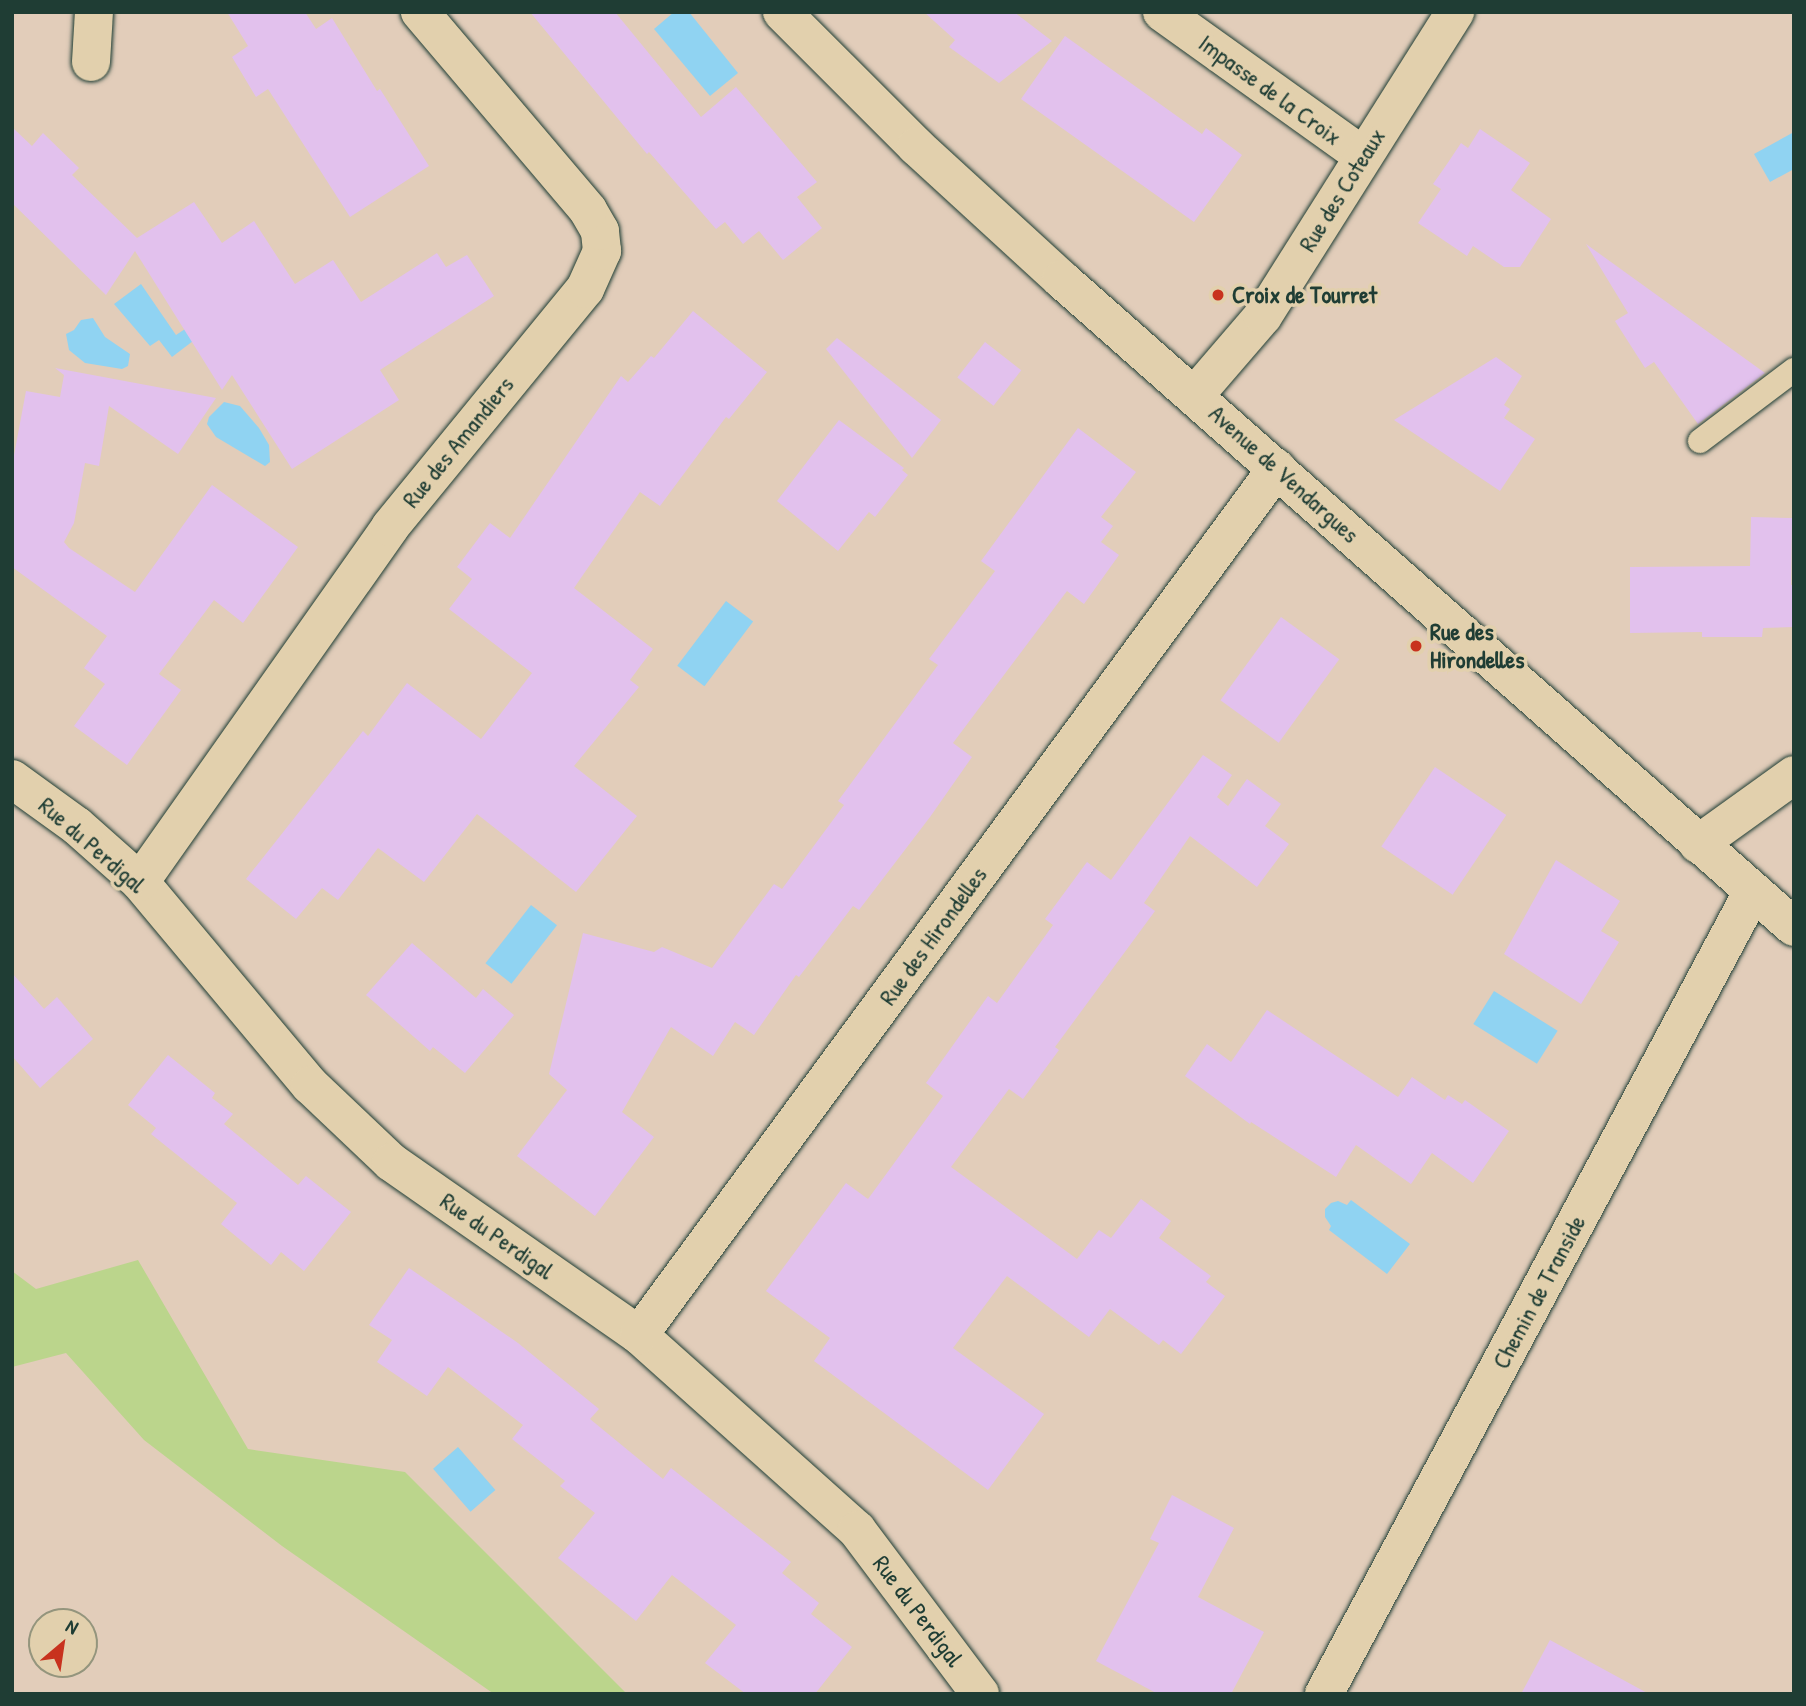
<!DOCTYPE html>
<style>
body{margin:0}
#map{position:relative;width:1806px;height:1706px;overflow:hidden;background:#e2cdba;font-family:"Patrick Hand",sans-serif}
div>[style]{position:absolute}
.green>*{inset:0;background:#bbd58c}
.water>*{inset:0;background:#90d3f2;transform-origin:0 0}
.building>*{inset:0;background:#e2c1ed;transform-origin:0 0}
.roads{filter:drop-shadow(0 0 2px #1f3d34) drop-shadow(0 0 2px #1f3d34)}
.service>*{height:24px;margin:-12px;padding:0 12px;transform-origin:12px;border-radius:12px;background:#e2d0ad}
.minor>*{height:38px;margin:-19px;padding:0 19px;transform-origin:19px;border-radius:19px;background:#e2d0ad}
.tertiary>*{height:38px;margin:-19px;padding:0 19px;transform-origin:19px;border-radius:19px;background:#e2d0ad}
.dots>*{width:19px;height:19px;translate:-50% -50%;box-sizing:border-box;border:4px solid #e2d0ad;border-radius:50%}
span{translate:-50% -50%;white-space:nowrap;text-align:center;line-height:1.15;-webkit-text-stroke:7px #e2d0ad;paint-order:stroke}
.street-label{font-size:24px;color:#1f3d34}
.poi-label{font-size:24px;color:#1f3d34;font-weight:700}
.left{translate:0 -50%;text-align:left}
.frame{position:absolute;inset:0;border:14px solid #1f3d34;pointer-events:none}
.north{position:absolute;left:28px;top:1608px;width:70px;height:70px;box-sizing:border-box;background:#e2d0ad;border:2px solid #94957d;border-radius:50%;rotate:29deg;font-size:19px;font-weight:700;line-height:28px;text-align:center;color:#1f3d34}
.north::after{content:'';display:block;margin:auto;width:24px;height:32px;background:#c8321e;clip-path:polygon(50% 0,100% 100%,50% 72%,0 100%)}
</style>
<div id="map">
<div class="green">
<i style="clip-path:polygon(138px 1260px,248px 1449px,405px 1472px,627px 1694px,494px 1694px,282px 1546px,144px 1440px,66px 1353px,12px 1367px,12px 1271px,36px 1289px)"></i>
</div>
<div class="water">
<i style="clip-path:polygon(674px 12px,689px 12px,738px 73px,710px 96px,654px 29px)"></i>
<i style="clip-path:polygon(1794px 132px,1794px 169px,1770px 182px,1754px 154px)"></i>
<i style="clip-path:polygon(141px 284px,176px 335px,185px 329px,193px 341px,172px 357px,159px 340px,150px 346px,114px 304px)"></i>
<i style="clip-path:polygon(93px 318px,105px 337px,130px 354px,128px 366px,122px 369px,85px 363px,69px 350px,66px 334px,74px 330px,81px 320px)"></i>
<i style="clip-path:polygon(224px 402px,240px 406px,259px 428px,269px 445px,270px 462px,265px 466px,216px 437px,207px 424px,209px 417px)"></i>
<i style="left:726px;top:601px;width:34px;height:81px;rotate:37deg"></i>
<i style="left:531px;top:905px;width:33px;height:74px;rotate:38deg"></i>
<i style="left:1494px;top:991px;width:75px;height:39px;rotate:32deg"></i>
<i style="clip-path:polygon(1351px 1200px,1410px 1244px,1387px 1274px,1329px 1230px,1331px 1226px,1325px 1217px,1325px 1209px,1331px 1203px,1338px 1201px,1347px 1205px)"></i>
<i style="left:458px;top:1447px;width:57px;height:33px;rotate:49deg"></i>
</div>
<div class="building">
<i style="clip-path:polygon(227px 12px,305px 12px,316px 29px,332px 18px,377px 91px,380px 89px,429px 166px,350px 217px,268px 89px,256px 97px,232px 57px,248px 46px)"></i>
<i style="clip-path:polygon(530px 12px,615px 12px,701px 117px,736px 87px,817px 182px,797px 197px,822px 228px,783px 260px,759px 231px,743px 244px,725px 222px,716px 229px,649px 152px,647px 154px)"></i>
<i style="clip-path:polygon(924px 12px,1014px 12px,1052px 41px,999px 83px,949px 47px,955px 40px)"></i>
<i style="clip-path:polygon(1065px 36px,1202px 134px,1206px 128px,1242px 155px,1194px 222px,1021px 99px)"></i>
<i style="clip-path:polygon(12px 127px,32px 146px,43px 133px,79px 168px,72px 175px,137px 238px,194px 202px,222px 243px,254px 221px,295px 284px,333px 260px,361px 302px,437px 253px,446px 267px,467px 255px,494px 296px,380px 370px,399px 400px,292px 469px,232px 375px,222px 390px,135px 251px,106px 295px,12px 203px)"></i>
<i style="clip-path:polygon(1480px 129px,1530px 163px,1511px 190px,1551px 219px,1520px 267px,1504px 267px,1473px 246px,1467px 256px,1418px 223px,1441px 189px,1433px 184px,1447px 164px,1461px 143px,1468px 148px)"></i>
<i style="clip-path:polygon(1586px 244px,1765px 373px,1698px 424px,1654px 362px,1645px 368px,1615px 321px,1628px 313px)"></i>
<i style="clip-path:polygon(693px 311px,767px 372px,729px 419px,726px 417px,660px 506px,640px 492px,574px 588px,653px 649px,630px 680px,639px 687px,574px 766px,637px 816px,576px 892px,477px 814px,424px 882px,378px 848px,338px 900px,322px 888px,296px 919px,246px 879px,363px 731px,368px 736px,407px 683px,481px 739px,532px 673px,449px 609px,472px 579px,457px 567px,490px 523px,510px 538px,621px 376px,628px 382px,651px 356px,654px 358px)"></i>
<i style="clip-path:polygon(837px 338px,941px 420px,912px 458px,826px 349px)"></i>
<i style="left:985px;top:342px;width:46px;height:45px;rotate:38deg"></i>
<i style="clip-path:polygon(1496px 357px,1522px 376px,1504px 405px,1510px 409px,1504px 418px,1535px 439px,1500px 491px,1394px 420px)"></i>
<i style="clip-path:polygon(55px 368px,216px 398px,178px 454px,109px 406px,99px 466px,85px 463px,74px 523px,64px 542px,69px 548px,135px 592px,212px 485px,298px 547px,243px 623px,214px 600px,159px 674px,181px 690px,127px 765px,74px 726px,105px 684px,84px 668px,107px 636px,12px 567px,12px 466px,26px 391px,60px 397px,64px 375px)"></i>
<i style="clip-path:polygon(839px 420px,904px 468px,902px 470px,908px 475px,875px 517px,869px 512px,838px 551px,777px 501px)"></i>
<i style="clip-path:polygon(1078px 428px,1136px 472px,1101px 517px,1113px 526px,1101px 542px,1119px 555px,1084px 604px,1067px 591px,953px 743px,972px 757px,930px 817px,859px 910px,853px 906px,799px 977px,796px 975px,754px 1035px,735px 1022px,713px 1056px,671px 1027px,622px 1112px,654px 1137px,595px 1216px,517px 1156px,567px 1090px,549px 1074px,583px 933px,654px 952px,662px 947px,712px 968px,774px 884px,782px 889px,844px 805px,838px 801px,938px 665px,929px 659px,995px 571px,981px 561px)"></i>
<i style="clip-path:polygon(1751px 517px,1792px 518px,1791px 585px,1794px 585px,1794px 627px,1763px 628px,1762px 637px,1702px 637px,1702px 632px,1630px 633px,1630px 567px,1750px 566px)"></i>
<i style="left:1281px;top:617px;width:72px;height:103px;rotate:36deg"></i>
<i style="clip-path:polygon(1203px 755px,1232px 775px,1217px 797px,1228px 806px,1247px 779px,1281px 804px,1265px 826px,1289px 844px,1257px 887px,1190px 836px,1144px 903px,1155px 911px,1055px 1047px,1059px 1050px,1023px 1099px,1009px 1089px,951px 1167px,1077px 1259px,1099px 1230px,1111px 1238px,1141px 1199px,1171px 1221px,1159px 1238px,1211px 1276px,1206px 1282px,1225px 1296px,1181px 1354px,1163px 1340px,1159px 1345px,1110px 1309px,1089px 1337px,1007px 1276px,953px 1348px,1044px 1414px,988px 1490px,814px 1361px,830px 1338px,766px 1291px,846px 1183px,868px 1199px,943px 1096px,926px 1083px,988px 996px,997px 1003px,1053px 925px,1045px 919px,1087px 862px,1111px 880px)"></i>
<i style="left:1435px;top:767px;width:86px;height:96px;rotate:34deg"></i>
<i style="clip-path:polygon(1556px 860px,1620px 901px,1601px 931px,1619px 942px,1581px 1004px,1504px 954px)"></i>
<i style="clip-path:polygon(412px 943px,476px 998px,483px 989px,514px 1015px,465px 1073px,433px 1047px,430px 1051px,366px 995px)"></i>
<i style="clip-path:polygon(12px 973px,44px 1009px,57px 997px,93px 1039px,40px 1088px,12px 1056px)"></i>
<i style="clip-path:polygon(1267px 1010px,1398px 1097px,1412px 1077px,1445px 1100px,1448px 1095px,1462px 1104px,1465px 1100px,1509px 1131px,1473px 1183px,1432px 1153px,1411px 1184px,1356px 1145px,1336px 1177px,1251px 1122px,1250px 1124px,1185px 1076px,1207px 1044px,1231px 1062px)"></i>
<i style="clip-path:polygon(168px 1055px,215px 1093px,212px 1098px,233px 1114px,224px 1124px,298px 1185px,306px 1176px,351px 1212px,304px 1271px,281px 1252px,271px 1265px,221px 1224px,237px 1203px,151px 1134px,156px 1128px,128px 1105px)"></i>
<i style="clip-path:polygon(409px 1268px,518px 1343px,599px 1409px,590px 1419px,663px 1479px,671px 1468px,791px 1562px,782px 1573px,819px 1603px,811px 1614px,852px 1647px,815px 1694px,746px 1694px,705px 1663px,736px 1625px,672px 1575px,636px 1621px,558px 1558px,595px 1513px,560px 1486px,565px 1481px,512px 1439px,523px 1425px,448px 1367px,427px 1396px,377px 1362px,392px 1340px,369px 1325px)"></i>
<i style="clip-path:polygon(1172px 1495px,1234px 1528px,1198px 1597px,1264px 1632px,1231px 1694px,1158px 1694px,1096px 1661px,1159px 1543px,1150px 1539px)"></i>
<i style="clip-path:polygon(1550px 1640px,1649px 1694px,1521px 1694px)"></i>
</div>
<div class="roads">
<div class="service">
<i style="left:1700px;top:441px;width:118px;rotate:-37.1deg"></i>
</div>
<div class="minor">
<i style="left:1162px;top:12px;width:246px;rotate:35.6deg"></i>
<i style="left:91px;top:62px;width:50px;rotate:-86.6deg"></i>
<i style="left:1195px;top:395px;width:104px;rotate:-49.3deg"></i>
<i style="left:1263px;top:316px;width:360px;rotate:-57.7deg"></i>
<i style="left:12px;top:779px;width:80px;rotate:35.9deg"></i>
<i style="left:77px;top:826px;width:84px;rotate:41.6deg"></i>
<i style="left:140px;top:882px;width:265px;rotate:50.1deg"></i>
<i style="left:310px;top:1085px;width:112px;rotate:43.5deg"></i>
<i style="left:391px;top:1162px;width:302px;rotate:34.9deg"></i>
<i style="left:639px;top:1335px;width:292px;rotate:41.8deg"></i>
<i style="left:857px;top:1530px;width:205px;rotate:53.1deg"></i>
<i style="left:1698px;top:844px;width:118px;rotate:-35.7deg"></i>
<i style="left:140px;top:882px;width:434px;rotate:-54.8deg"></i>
<i style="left:390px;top:527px;width:308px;rotate:-50.7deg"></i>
<i style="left:585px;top:289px;width:42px;rotate:-65.9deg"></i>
<i style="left:602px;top:251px;width:20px;rotate:-96deg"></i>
<i style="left:600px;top:231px;width:24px;rotate:-120deg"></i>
<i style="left:588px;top:210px;width:260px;rotate:-130.3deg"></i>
<i style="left:639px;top:1335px;width:1076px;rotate:-53.65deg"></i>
<i style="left:1324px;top:1694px;width:910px;rotate:-61.89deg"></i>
</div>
<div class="tertiary">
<i style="left:782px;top:12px;width:190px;rotate:45deg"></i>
<i style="left:916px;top:146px;width:197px;rotate:42.5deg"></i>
<i style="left:1061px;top:279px;width:978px;rotate:41.48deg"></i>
</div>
</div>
<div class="dots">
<i style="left:1218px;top:295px;background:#c8321e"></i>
<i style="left:1416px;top:646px;background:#c8321e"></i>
</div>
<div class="street-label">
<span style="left:1270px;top:90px;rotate:36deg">Impasse de la Croix</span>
<span style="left:1342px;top:190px;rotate:-58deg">Rue des Coteaux</span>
<span style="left:458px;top:442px;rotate:-51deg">Rue des Amandiers</span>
<span style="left:1284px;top:474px;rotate:42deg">Avenue de Vendargues</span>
<span style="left:92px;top:845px;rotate:41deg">Rue du Perdigal</span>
<span style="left:933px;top:936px;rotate:-54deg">Rue des Hirondelles</span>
<span style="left:497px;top:1236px;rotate:35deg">Rue du Perdigal</span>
<span style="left:1539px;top:1292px;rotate:-62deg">Chemin de Transide</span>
<span style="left:918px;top:1611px;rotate:53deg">Rue du Perdigal</span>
</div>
<div class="poi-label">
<span class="left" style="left:1232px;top:295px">Croix de Tourret</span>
<span class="left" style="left:1430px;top:646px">Rue des<br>Hirondelles</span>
</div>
<div class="frame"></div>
<div class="north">N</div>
</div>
